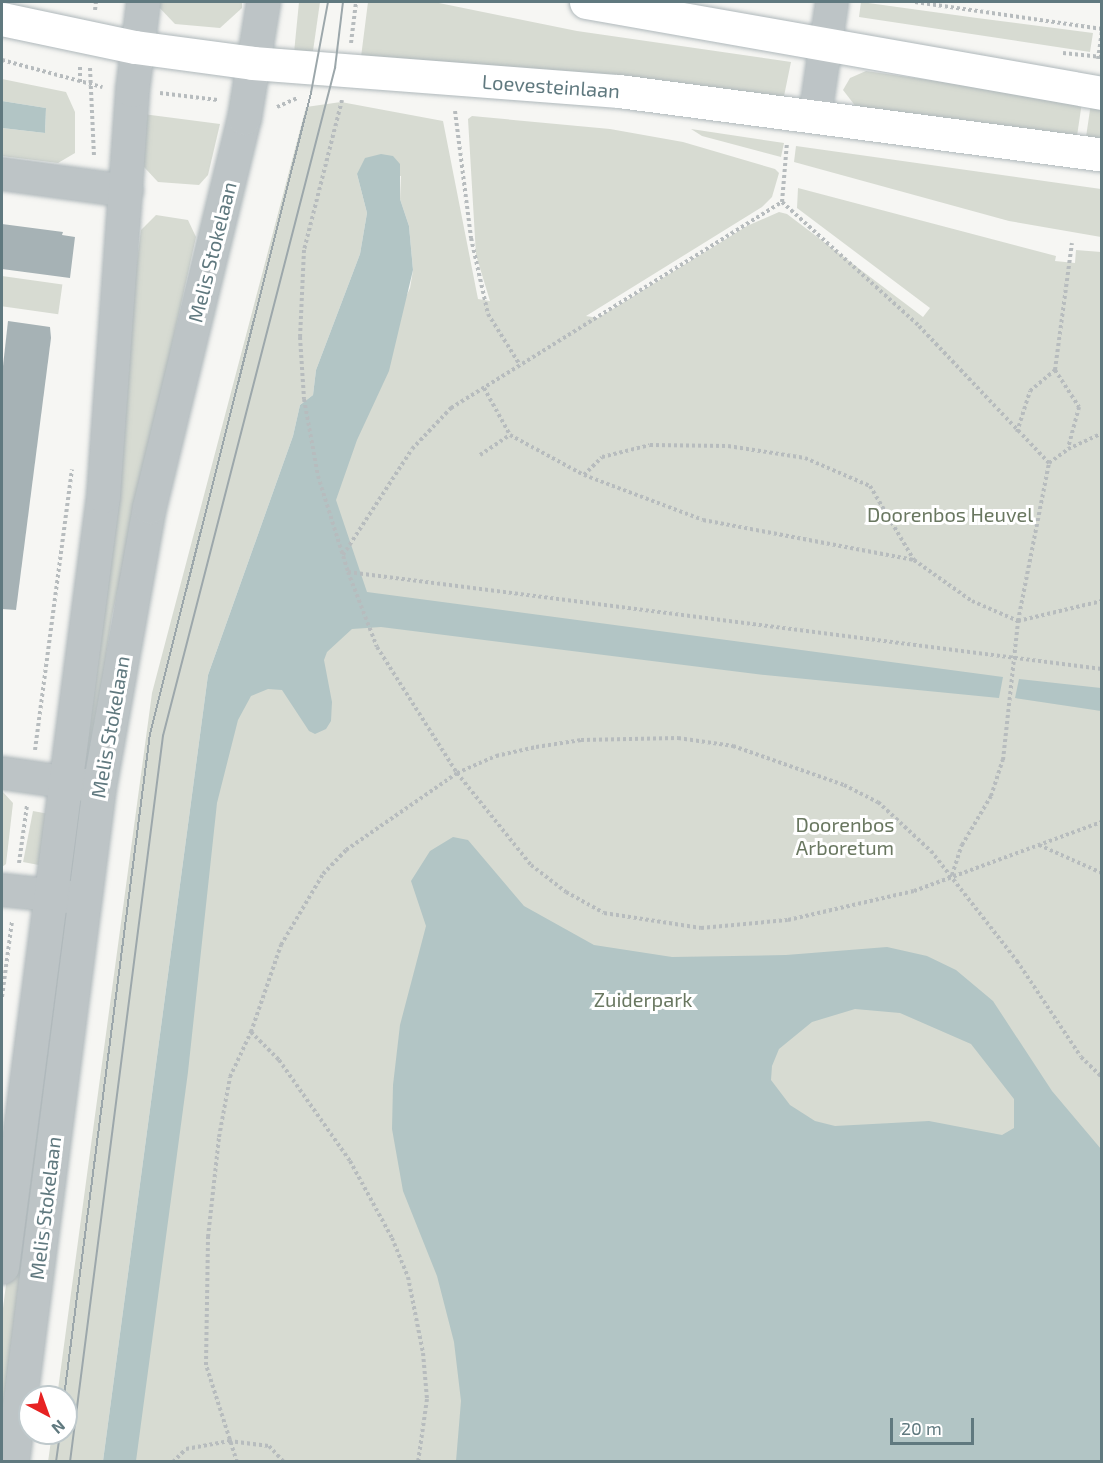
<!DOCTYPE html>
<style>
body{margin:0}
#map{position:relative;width:1103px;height:1463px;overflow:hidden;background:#f6f6f3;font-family:"Exo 2",sans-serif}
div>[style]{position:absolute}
.green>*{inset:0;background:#d7dbd2;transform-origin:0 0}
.water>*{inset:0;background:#b2c5c5}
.building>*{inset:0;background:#a6b2b5}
.path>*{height:4px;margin-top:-2px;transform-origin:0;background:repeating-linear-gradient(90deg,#b7bcbe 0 3px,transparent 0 6px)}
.roads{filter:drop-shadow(0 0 2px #afb8bb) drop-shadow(0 0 2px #afb8bb)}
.minor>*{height:32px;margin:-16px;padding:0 16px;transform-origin:16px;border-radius:16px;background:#bdc4c6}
.tertiary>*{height:33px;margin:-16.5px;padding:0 16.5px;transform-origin:16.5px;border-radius:16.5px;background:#bdc4c6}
.secondary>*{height:33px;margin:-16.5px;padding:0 16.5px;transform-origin:16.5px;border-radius:16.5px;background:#fff}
.tram>*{height:1.5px;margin:-0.75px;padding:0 0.75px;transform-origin:0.75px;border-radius:0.75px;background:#9ca7ab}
span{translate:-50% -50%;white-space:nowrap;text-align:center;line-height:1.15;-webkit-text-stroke:6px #fff;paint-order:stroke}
.street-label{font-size:20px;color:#60797f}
.park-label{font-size:20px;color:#697760}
.frame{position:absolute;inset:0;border:3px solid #60797f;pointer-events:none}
.north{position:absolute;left:18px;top:1385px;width:60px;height:60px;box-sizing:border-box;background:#fff;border:2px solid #bfc9cc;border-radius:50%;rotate:139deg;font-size:16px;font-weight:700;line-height:24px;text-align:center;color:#60797f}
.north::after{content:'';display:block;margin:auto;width:21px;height:27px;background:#e72222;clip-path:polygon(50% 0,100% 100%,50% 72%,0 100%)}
.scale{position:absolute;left:890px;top:1418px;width:84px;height:27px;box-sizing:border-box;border:3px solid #60797f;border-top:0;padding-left:8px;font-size:18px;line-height:21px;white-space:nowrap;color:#60797f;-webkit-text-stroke:4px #fff;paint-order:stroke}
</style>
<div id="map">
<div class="green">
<i style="clip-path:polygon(154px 2px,242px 2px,242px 8px,220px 28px,175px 24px)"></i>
<i style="clip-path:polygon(299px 2px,320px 2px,313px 51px,294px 53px)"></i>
<i style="clip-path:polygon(368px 2px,434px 2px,577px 31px,791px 62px,783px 101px,361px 57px)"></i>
<i style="clip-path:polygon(861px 2px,977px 18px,1093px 33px,1090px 52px,859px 17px)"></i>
<i style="clip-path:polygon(866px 71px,1082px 102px,1076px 143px,860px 112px,843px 90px,850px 78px)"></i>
<i style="clip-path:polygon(2px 79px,66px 92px,75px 112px,75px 153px,58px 163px,2px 156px,2px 128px,45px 133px,46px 108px,2px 101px)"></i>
<i style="clip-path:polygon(341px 102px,443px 121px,478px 299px,490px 301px,476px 255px,468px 119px,472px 116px,610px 129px,683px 142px,775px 169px,779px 173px,772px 197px,762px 207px,586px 316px,598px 318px,747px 226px,779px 212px,787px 214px,923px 317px,930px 308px,797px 208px,798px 188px,1056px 256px,1055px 261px,1075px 263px,1076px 250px,1101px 252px,1101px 1461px,117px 1461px,218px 713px,410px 288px,413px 270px,409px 226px,400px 199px,401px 176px,357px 174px,367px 213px,360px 254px,316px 370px,313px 395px,300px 405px,293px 436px,208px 675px,103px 1461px,48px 1462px,52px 1433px,66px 1433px,66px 1397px,57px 1397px,152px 693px,306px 107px)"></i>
<i style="clip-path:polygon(1091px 103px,1101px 105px,1101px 146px,1085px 144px)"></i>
<i style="clip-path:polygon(143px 114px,220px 124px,208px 175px,199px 185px,158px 182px,144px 167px)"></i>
<i style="clip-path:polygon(691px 129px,784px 143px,781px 157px,702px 136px)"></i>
<i style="clip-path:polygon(796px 146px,1101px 189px,1101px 237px,1009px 221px,794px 162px)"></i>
<i style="clip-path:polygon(156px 215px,188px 220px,196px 237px,112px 616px,90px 762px,74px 761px,141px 230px)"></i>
<i style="left:2px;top:276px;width:61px;height:30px;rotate:8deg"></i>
<i style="clip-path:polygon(2px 791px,13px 803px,6px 864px,2px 867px)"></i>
<i style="left:33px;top:811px;width:16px;height:52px;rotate:11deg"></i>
<i style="clip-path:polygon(66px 915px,2px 1416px,2px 1316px,53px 917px)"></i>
</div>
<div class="water">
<i style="clip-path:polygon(2px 101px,46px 108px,45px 133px,2px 128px)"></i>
<i style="clip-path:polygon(381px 154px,393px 156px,400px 164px,400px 199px,409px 226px,413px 270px,389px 371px,357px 440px,336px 500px,367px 592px,1003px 677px,999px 698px,765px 675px,381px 627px,352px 629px,327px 652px,324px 660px,332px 702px,331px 721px,326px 729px,315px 734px,309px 731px,282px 690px,268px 689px,251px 696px,238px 720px,217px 803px,188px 1072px,136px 1461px,103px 1461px,208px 675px,293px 436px,300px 405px,313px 395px,316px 370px,360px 254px,367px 213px,357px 174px,365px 158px)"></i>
<i style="clip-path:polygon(1019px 679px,1101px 688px,1101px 711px,1015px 698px)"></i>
<i style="clip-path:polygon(evenodd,453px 837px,468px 840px,524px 906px,594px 945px,672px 957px,786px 955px,887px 947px,927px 956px,956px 970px,993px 1001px,1052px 1091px,1101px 1149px,1101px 1461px,456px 1461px,461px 1401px,454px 1342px,437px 1276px,403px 1191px,392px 1129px,393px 1085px,400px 1025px,426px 926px,411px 881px,430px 851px,453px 837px,855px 1009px,900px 1013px,971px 1044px,1014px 1099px,1014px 1128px,1002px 1135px,929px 1121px,835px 1126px,815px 1121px,790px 1105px,771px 1080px,772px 1066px,779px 1049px,812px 1022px,855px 1009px)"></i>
</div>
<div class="building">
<i style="clip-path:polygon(2px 224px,63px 232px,62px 235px,75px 237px,70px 278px,2px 269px)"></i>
<i style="clip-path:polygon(8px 321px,50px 327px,51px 338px,16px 610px,2px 609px,2px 375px)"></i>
</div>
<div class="path">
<i style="left:915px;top:2px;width:189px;rotate:8.2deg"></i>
<i style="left:95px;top:10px;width:8px;rotate:-83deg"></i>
<i style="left:351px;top:43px;width:41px;rotate:-83deg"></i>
<i style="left:1063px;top:53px;width:39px;rotate:6deg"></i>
<i style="left:1098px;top:59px;width:29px;rotate:-82deg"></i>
<i style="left:2px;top:60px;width:104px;rotate:15.1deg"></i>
<i style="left:90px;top:68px;width:89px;rotate:87.4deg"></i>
<i style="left:80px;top:82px;width:17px;rotate:-90deg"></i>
<i style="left:160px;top:93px;width:58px;rotate:6.9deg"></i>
<i style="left:342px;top:100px;width:155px;rotate:104.2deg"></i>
<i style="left:304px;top:250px;width:87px;rotate:92.6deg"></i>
<i style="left:300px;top:337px;width:62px;rotate:86.3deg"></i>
<i style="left:304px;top:399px;width:78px;rotate:79.7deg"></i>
<i style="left:318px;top:476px;width:101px;rotate:72.6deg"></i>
<i style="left:348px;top:572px;width:80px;rotate:68.9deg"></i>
<i style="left:377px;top:647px;width:149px;rotate:57.6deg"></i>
<i style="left:457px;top:773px;width:118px;rotate:51.2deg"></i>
<i style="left:531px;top:865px;width:44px;rotate:37.6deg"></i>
<i style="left:566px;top:892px;width:43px;rotate:28.9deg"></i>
<i style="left:604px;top:913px;width:98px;rotate:8.8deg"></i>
<i style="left:701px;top:928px;width:87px;rotate:-5.3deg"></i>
<i style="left:788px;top:920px;width:129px;rotate:-13deg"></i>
<i style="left:914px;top:891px;width:200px;rotate:-20.2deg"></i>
<i style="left:277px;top:107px;width:22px;rotate:-24deg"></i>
<i style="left:455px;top:111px;width:128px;rotate:82.8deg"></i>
<i style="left:471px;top:238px;width:78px;rotate:77.4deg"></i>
<i style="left:488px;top:314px;width:60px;rotate:57.9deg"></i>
<i style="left:782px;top:202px;width:185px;rotate:42.1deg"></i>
<i style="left:919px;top:326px;width:189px;rotate:46.5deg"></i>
<i style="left:1049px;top:463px;width:24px;rotate:-36deg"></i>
<i style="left:1068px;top:449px;width:38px;rotate:-25deg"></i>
<i style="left:782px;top:202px;width:59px;rotate:-85.2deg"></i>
<i style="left:1055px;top:370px;width:128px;rotate:-82.4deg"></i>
<i style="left:484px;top:388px;width:54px;rotate:61deg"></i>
<i style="left:510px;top:435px;width:84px;rotate:28.4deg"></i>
<i style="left:584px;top:475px;width:127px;rotate:20.7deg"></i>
<i style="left:703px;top:520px;width:215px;rotate:10.7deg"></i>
<i style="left:914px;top:560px;width:71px;rotate:35.3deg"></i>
<i style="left:972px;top:601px;width:50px;rotate:23.5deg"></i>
<i style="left:1018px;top:621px;width:86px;rotate:-13.4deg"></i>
<i style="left:1017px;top:432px;width:43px;rotate:-72.4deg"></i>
<i style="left:1030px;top:391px;width:33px;rotate:-40deg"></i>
<i style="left:1055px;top:370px;width:44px;rotate:57deg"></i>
<i style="left:1079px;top:407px;width:42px;rotate:105deg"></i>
<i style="left:480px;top:455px;width:36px;rotate:-34deg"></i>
<i style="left:584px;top:475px;width:25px;rotate:-45deg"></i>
<i style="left:602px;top:457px;width:49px;rotate:-14deg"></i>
<i style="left:650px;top:445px;width:78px;rotate:0.7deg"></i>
<i style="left:728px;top:446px;width:78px;rotate:8.9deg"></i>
<i style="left:805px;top:458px;width:71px;rotate:23.3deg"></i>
<i style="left:870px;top:486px;width:86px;rotate:59.3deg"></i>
<i style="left:343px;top:555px;width:126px;rotate:-56.9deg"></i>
<i style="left:412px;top:449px;width:57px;rotate:-46.4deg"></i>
<i style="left:451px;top:408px;width:390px;rotate:-31.9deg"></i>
<i style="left:348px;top:572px;width:760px;rotate:7.33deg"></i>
<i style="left:35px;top:750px;width:283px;rotate:-82.5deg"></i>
<i style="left:1039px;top:845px;width:69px;rotate:24deg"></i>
<i style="left:19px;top:863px;width:59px;rotate:-82.1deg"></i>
<i style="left:952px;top:875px;width:32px;rotate:-72deg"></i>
<i style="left:962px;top:845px;width:57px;rotate:-59.4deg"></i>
<i style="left:991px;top:796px;width:38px;rotate:-72deg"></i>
<i style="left:1003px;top:760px;width:140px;rotate:-83.8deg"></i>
<i style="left:1018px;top:621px;width:161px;rotate:-78.9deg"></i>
<i style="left:2px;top:997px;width:77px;rotate:-82.5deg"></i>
<i style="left:251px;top:1032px;width:40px;rotate:45deg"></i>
<i style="left:279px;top:1060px;width:123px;rotate:54.9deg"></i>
<i style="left:350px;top:1161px;width:88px;rotate:61.4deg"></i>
<i style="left:392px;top:1238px;width:42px;rotate:67.7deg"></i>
<i style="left:408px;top:1277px;width:77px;rotate:78.8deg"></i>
<i style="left:423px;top:1353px;width:46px;rotate:85deg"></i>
<i style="left:427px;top:1399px;width:64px;rotate:98.1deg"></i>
<i style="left:173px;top:1462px;width:18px;rotate:-45deg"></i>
<i style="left:186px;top:1449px;width:44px;rotate:-10.5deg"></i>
<i style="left:229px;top:1441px;width:40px;rotate:7.1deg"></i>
<i style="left:269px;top:1446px;width:22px;rotate:47deg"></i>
<i style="left:237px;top:1462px;width:102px;rotate:-107.7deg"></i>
<i style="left:206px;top:1365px;width:128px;rotate:-89.1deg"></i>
<i style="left:208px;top:1237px;width:101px;rotate:-83.7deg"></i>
<i style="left:219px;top:1137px;width:61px;rotate:-79.6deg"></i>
<i style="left:230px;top:1077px;width:50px;rotate:-65deg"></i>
<i style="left:251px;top:1032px;width:92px;rotate:-71deg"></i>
<i style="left:281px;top:945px;width:82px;rotate:-59.4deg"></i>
<i style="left:323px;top:874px;width:33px;rotate:-46deg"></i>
<i style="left:346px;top:850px;width:135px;rotate:-34.7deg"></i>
<i style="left:457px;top:773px;width:43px;rotate:-23.6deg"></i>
<i style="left:496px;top:756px;width:41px;rotate:-12.7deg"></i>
<i style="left:536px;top:747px;width:46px;rotate:-8.8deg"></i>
<i style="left:581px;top:740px;width:97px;rotate:-1.2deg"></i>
<i style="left:678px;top:738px;width:56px;rotate:8.3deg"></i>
<i style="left:733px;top:746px;width:118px;rotate:19.4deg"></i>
<i style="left:844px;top:785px;width:38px;rotate:27deg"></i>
<i style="left:878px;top:802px;width:72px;rotate:42.8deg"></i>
<i style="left:931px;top:851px;width:140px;rotate:52deg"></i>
<i style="left:1017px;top:961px;width:115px;rotate:56.3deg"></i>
<i style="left:1081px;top:1057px;width:29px;rotate:44deg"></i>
</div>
<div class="roads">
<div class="minor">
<i style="left:815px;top:116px;width:115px;rotate:-81.5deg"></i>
<i style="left:2px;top:174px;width:126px;rotate:7.7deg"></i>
<i style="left:2px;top:773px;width:91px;rotate:8.2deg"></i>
<i style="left:2px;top:890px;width:76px;rotate:6deg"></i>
</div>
<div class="tertiary">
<i style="left:2px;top:1267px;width:778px;rotate:-82.54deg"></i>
<i style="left:103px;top:496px;width:407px;rotate:-85.9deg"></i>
<i style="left:132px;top:90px;width:89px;rotate:-82.9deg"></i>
<i style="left:12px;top:1462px;width:681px;rotate:-82.66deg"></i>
<i style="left:99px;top:787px;width:284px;rotate:-79.9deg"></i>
<i style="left:149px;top:507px;width:400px;rotate:-76.3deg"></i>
<i style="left:244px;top:118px;width:118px;rotate:-80.7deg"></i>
</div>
<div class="secondary">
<i style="left:586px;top:2px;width:524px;rotate:10deg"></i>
<i style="left:2px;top:19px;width:136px;rotate:11.9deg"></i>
<i style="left:135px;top:47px;width:119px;rotate:7.7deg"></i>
<i style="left:253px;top:63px;width:367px;rotate:4.4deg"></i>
<i style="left:619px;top:91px;width:487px;rotate:7.5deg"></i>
</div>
</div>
<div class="tram">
<i style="left:64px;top:1397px;width:669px;rotate:-82.61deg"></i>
<i style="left:150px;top:734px;width:661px;rotate:-75.9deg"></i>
<i style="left:311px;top:93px;width:93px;rotate:-79.4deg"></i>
<i style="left:56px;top:1462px;width:29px;rotate:-82deg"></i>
<i style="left:70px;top:1462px;width:732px;rotate:-82.7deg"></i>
<i style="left:163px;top:736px;width:690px;rotate:-75.56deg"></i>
<i style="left:335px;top:68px;width:66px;rotate:-83.1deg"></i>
</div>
<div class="street-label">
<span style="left:551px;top:86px;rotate:4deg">Loevesteinlaan</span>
<span style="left:212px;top:252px;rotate:-76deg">Melis Stokelaan</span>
<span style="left:110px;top:727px;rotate:-80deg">Melis Stokelaan</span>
<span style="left:45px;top:1208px;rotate:-83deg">Melis Stokelaan</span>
</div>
<div class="park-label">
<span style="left:950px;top:514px">Doorenbos Heuvel</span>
<span style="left:845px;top:836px">Doorenbos<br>Arboretum</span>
<span style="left:643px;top:999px">Zuiderpark</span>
</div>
<div class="frame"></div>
<div class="north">N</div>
<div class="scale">20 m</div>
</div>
